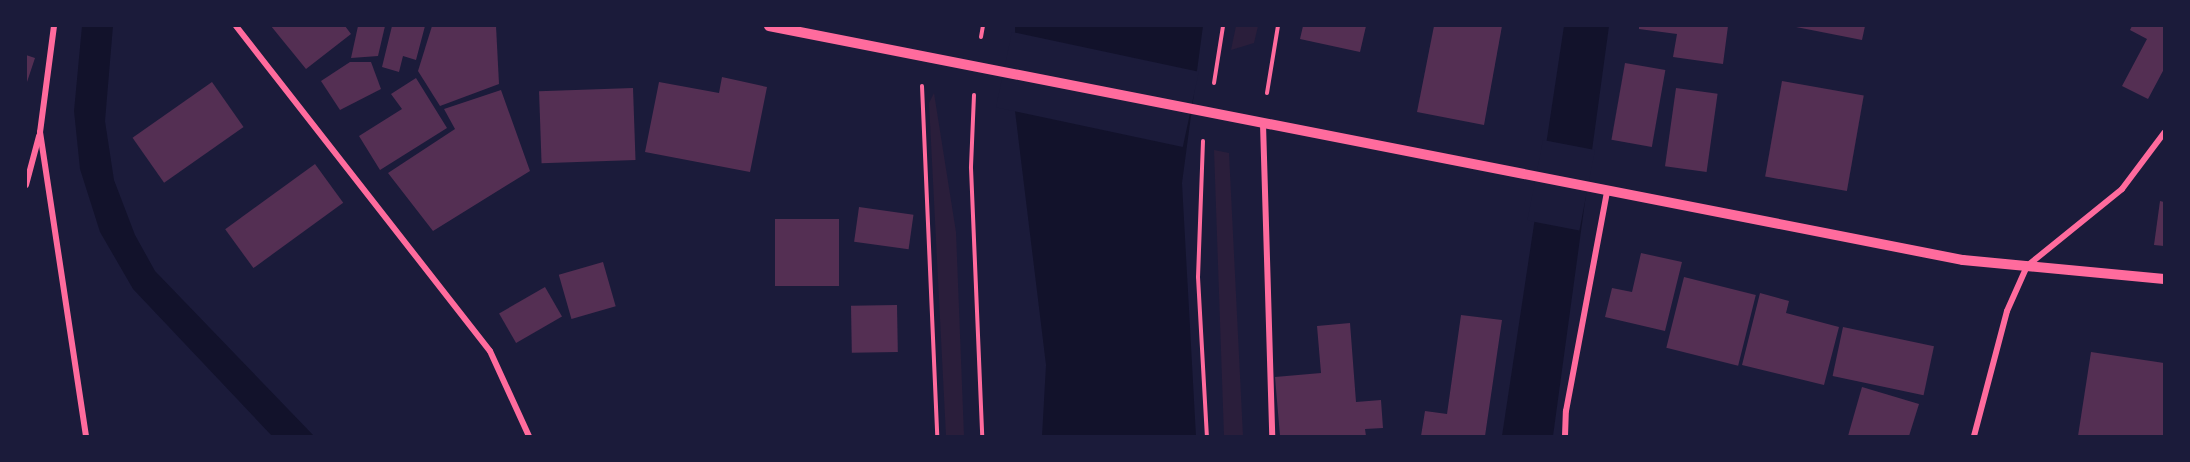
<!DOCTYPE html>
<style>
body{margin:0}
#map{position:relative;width:2190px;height:462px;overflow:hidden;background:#1b1b3a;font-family:Montserrat,sans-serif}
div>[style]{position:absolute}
.green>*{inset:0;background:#2a1e3b}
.water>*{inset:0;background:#12122b}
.pier>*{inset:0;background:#1b1b3a;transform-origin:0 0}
.building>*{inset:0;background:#542f53;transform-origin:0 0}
.path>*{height:4px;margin:-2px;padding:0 2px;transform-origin:2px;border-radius:2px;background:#ff6b9d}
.minor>*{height:6px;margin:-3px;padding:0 3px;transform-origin:3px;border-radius:3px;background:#ff6b9d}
.tertiary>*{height:10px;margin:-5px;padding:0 5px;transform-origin:5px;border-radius:5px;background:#ff6b9d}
span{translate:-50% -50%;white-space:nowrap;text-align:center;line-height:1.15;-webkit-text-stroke:6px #1b1b3a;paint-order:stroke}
.frame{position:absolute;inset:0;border:27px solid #1b1b3a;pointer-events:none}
</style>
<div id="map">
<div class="green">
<i style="clip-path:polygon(1236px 26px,1258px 26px,1254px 43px,1231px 50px)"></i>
<i style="clip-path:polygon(934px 93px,956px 232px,964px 436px,946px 436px,929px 103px)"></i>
<i style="clip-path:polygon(1214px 150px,1229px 153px,1243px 436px,1224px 436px)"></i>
</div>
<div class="water">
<i style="clip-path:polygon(82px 26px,113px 26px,105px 121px,114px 180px,135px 235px,155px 271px,314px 436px,272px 436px,133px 289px,100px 232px,80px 169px,74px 111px)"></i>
<i style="clip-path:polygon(1015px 26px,1203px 26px,1182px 183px,1196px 436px,1042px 436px,1046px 365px,1015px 111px)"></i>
<i style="clip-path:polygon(1564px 26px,1609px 26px,1553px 436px,1502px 436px)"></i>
</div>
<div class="pier">
<i style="left:1012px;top:32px;width:191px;height:77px;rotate:12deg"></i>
<i style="left:1543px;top:140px;width:53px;height:82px;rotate:11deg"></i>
</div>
<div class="building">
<i style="clip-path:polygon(271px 26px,345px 26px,351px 34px,306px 69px)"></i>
<i style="clip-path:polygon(358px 26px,385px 26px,378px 56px,351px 58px)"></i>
<i style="clip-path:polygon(392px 26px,425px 26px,416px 60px,403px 56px,399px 72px,382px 67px)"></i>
<i style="clip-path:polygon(432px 26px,496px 26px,499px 84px,440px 106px,418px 71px)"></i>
<i style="clip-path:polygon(1303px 26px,1366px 26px,1360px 52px,1300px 39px)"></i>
<i style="clip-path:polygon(1434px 26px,1502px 26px,1484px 125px,1417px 112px)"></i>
<i style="clip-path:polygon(1639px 26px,1728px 26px,1723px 64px,1673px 57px,1677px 34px,1639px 29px)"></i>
<i style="clip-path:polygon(1791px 26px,1865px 26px,1862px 40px)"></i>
<i style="clip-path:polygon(2132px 26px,2164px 26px,2164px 69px,2148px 99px,2122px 86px,2147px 39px,2130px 30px)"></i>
<i style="clip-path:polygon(26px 55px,35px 58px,26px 85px)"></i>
<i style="clip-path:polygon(350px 62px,371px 62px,381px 89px,340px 110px,321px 81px)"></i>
<i style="left:1625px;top:63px;width:41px;height:78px;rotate:10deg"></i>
<i style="clip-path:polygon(722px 77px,767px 87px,750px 172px,645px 152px,659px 82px,719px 93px)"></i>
<i style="clip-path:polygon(416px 78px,447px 128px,380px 170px,359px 136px,402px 109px,391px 94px)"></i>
<i style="left:1782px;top:81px;width:83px;height:97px;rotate:10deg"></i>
<i style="left:212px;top:82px;width:55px;height:97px;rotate:55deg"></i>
<i style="left:633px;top:88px;width:72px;height:94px;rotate:88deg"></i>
<i style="left:1676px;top:88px;width:42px;height:79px;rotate:8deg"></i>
<i style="clip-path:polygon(501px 90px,530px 171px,433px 231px,388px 173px,455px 129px,444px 109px)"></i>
<i style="left:315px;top:164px;width:48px;height:111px;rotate:54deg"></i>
<i style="clip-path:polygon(2160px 201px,2164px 202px,2164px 246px,2154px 245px)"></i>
<i style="left:859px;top:207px;width:55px;height:35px;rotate:8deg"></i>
<i style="left:775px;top:219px;width:64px;height:67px"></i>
<i style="clip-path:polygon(1641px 253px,1682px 262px,1665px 331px,1605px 317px,1612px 288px,1632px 292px)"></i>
<i style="left:603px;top:262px;width:46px;height:46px;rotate:74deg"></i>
<i style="left:1684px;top:277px;width:74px;height:73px;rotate:14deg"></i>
<i style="left:545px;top:287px;width:34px;height:53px;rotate:60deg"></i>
<i style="clip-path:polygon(1760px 293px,1789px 301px,1786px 313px,1839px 327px,1824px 385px,1742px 365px)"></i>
<i style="left:897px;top:305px;width:47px;height:46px;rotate:89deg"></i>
<i style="clip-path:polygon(1461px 315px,1502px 320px,1485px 436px,1421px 436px,1425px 411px,1447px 414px)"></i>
<i style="clip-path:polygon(1350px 323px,1356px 402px,1381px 400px,1383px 428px,1365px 429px,1366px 436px,1280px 436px,1275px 377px,1321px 373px,1317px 326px)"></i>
<i style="left:1843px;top:327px;width:93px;height:50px;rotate:12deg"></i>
<i style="clip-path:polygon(2091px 352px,2164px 363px,2164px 436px,2078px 436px)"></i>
<i style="clip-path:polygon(1862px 387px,1919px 404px,1909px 436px,1848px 436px)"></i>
</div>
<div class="path">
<i style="left:981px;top:37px;width:11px;rotate:-80deg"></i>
<i style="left:1214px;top:83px;width:58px;rotate:-81deg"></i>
<i style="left:922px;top:86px;width:350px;rotate:87.5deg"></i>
<i style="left:1267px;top:93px;width:68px;rotate:-80.7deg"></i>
<i style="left:974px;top:95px;width:73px;rotate:92.4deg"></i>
<i style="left:971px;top:168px;width:268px;rotate:87.6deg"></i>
<i style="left:1203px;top:141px;width:136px;rotate:92.1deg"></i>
<i style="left:1198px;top:277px;width:159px;rotate:86.8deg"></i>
</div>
<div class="minor">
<i style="left:54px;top:26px;width:107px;rotate:97.5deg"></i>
<i style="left:40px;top:132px;width:307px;rotate:81.4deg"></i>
<i style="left:236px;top:26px;width:412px;rotate:52deg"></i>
<i style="left:490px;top:351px;width:94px;rotate:65.4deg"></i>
<i style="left:1263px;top:124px;width:312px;rotate:88.3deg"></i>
<i style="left:26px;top:185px;width:51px;rotate:-75.1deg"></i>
<i style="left:1565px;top:436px;width:25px;rotate:-88deg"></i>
<i style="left:1566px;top:411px;width:224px;rotate:-79.4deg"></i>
<i style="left:1974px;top:436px;width:129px;rotate:-75.2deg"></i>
<i style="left:2007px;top:311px;width:49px;rotate:-66deg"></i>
<i style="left:2027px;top:266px;width:122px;rotate:-39deg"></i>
<i style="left:2122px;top:189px;width:70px;rotate:-53.1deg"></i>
</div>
<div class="tertiary">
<i style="left:769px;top:26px;width:1217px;rotate:11.09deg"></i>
<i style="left:1963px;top:260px;width:202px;rotate:5.4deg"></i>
</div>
<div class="frame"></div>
</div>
